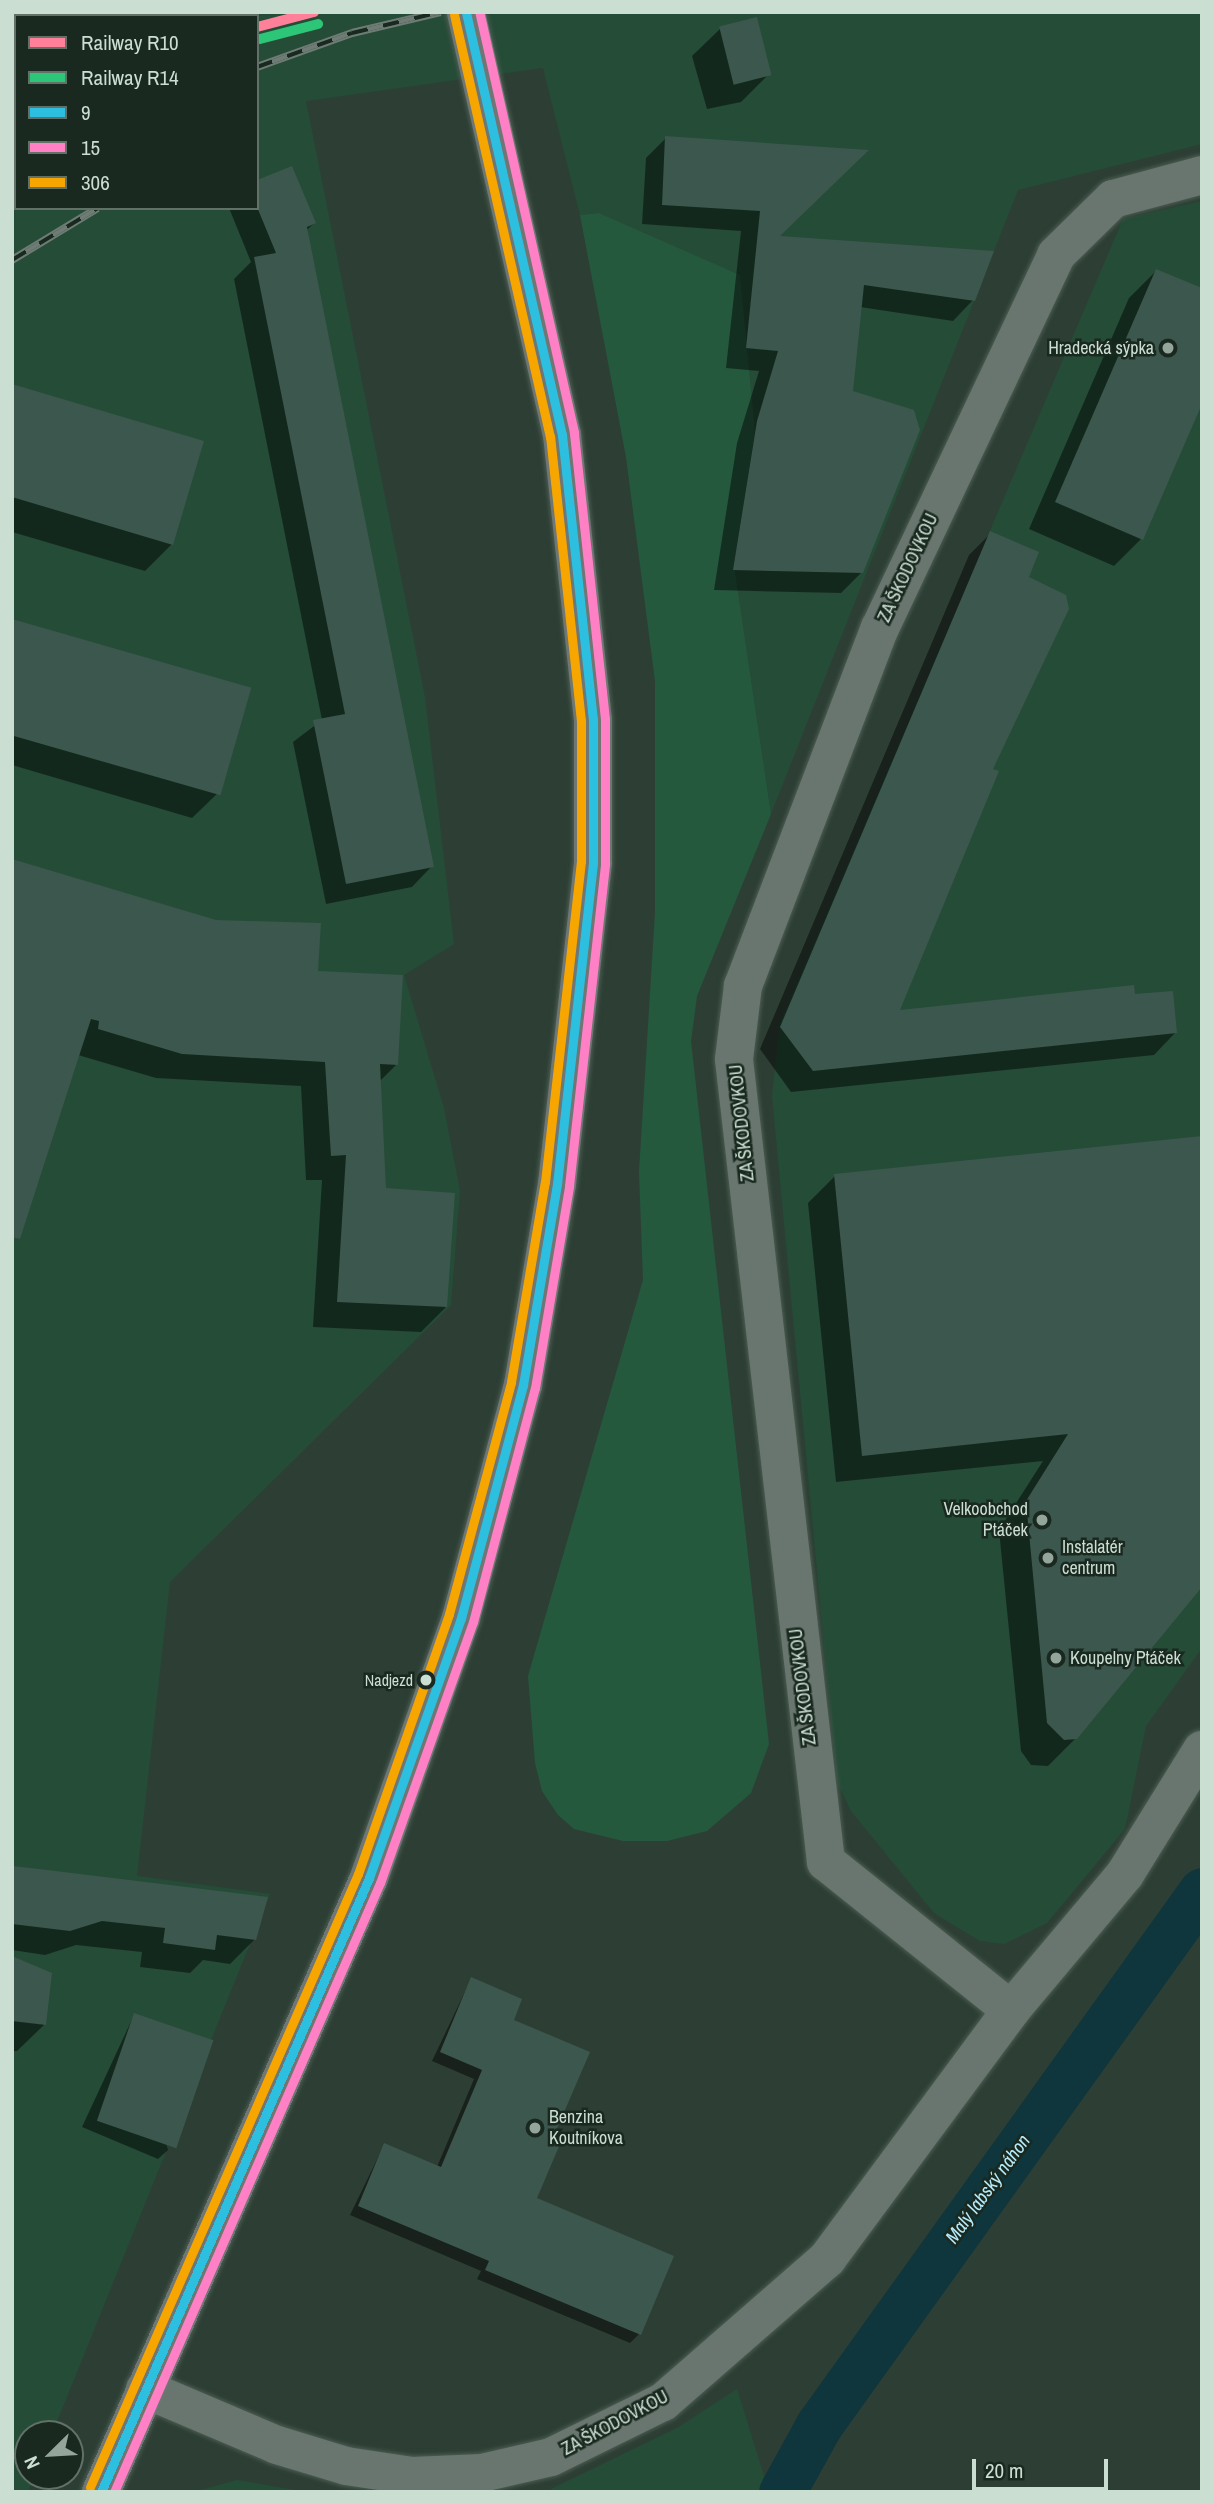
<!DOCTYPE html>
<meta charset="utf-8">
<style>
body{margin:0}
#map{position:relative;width:1214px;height:2504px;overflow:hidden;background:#2d3f34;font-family:"Archivo Narrow",sans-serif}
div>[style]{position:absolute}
.built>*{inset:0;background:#254c37}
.green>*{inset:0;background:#25593e}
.shadow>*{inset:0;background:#0007}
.canal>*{height:47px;margin:-23.5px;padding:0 23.5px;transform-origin:23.5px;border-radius:23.5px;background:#0f353d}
.building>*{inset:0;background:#3c574e;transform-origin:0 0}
.roads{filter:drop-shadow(0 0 2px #4c5c53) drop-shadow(0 0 2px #4c5c53)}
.minor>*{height:38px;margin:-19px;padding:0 19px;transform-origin:19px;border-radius:19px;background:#69766f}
.major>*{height:38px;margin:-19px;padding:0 19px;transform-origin:19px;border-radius:19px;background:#6f7673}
.rail>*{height:8px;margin-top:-4px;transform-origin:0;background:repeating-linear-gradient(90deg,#1a2920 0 16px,#6f7c75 0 32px);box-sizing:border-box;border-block:2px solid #6f7c75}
.bus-1>*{height:9px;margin:-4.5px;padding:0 4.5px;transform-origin:4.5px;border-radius:4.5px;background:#2dbfdf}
.bus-2>*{height:9px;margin:-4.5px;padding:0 4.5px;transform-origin:4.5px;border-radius:4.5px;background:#ff80c5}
.bus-3>*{height:9px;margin:-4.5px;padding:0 4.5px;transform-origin:4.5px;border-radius:4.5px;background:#f7a600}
.rail-1>*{height:10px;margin:-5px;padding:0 5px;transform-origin:5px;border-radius:5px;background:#ff8098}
.rail-2>*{height:10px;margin:-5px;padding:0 5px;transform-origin:5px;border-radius:5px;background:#2dc577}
.dots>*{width:19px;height:19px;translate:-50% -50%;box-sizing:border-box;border:4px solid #1a2920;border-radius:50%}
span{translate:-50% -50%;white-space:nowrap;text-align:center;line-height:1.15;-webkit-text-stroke:5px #1a2920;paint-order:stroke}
.bus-label{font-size:16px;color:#cbded2}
.right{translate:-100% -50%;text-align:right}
.poi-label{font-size:18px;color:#cbded2}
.left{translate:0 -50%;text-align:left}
.street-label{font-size:18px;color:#cbded2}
.water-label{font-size:19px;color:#b5ebfa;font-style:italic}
.frame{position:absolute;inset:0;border:14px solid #cbded2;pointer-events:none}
.legend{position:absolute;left:14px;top:14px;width:245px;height:196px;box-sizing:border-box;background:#1a2920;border:2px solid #617167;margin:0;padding:9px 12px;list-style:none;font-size:21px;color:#cbded2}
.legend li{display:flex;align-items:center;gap:14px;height:35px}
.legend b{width:35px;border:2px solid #617167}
.north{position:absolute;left:14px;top:2420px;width:70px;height:70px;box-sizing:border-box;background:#1a2920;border:2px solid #617167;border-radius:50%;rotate:246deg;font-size:19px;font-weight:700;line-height:28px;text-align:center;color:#cbded2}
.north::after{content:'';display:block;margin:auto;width:24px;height:32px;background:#94a69b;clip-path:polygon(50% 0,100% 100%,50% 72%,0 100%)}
.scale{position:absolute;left:972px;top:2459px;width:136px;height:32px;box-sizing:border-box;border:4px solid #cbded2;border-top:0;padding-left:9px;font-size:21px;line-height:24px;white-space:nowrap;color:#cbded2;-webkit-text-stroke:5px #1a2920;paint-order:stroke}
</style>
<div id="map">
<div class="built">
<i style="clip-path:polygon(evenodd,12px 12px,1202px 12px,1202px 144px,1018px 190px,771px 814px,734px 565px,755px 431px,740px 275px,599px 213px,580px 215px,543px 68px,306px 101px,425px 697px,454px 944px,404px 975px,444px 1108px,460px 1191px,451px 1305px,170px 1582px,137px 1876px,270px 1894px,52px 2434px,28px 2434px,28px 2476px,34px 2476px,28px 2492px,12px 2492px,12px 12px,16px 16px,257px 16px,257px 208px,16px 208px,16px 16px)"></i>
<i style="clip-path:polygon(1202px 201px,1202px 1648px,1146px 1726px,1125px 1829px,1047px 1923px,1004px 1944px,980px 1941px,934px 1913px,851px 1811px,837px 1782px,772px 1096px,780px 1023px,1123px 219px)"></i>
<i style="clip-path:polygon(737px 2389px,769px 2492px,545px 2492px,677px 2428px)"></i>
<i style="clip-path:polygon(237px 2480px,306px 2492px,307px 2492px,193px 2492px)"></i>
</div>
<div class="green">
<i style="clip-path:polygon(599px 213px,740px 275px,755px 431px,734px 565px,771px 814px,697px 996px,691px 1041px,769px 1744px,751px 1793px,707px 1831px,667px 1841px,623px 1841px,574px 1829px,558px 1815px,542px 1791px,535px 1763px,528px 1676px,643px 1280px,639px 1172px,655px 912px,655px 681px,626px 457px,580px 215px)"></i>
</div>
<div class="shadow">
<i style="clip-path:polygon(720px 29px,769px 74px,741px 102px,707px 109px,692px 56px)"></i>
<i style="clip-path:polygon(666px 138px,865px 152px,777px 237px,973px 300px,953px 321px,860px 307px,851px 392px,862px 572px,841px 593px,714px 590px,737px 443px,759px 371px,726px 368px,741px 231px,642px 224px,646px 158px)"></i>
<i style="clip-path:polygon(257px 182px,314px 223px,306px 231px,432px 866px,412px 887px,326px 904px,293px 742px,322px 720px,234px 279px,251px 262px,229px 208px,257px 208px)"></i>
<i style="clip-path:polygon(1156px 271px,1141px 539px,1114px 566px,1029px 529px,1129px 298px)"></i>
<i style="clip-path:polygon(12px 386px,172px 544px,145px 571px,12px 532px)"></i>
<i style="clip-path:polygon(991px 533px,1027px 578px,897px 1012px,1133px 996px,1175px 1033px,1154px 1055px,791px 1092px,760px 1049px,969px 555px)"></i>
<i style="clip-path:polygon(12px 621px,220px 791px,192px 818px,12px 765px)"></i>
<i style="clip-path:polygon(12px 861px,317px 973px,396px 1065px,379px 1082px,384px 1190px,446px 1307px,421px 1332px,313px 1327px,322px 1180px,306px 1180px,301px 1086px,156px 1078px,78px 1055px)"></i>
<i style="clip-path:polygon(1202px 1138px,1076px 1738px,1048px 1766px,1031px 1765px,1021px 1751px,999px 1530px,1043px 1461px,836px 1482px,808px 1203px,835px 1176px)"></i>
<i style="clip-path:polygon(12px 1868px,255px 1939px,230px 1964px,203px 1960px,190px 1973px,140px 1967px,142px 1952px,76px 1945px,45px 1955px,12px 1950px)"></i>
<i style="clip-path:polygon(12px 1958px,45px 2024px,17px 2051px,12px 2051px)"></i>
<i style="clip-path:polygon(471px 1979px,511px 2020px,550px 2141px,535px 2199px,639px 2334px,630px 2343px,477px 2279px,481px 2271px,350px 2215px,384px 2145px,437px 2167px,474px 2079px,432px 2061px)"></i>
<i style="clip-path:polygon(134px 2015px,168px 2150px,158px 2159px,82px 2127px)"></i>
</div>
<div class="canal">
<i style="left:782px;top:2492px;width:77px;rotate:-61.1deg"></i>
<i style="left:819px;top:2425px;width:657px;rotate:-54.35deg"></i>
</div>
<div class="building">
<i style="left:757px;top:17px;width:60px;height:39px;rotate:76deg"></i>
<i style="clip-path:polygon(665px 136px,869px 150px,780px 236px,994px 251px,975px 301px,864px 285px,853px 391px,914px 410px,920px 430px,863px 573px,733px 570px,757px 421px,778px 351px,746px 348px,760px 211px,662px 205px)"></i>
<i style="clip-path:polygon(292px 166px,316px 223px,307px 227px,434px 867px,346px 884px,313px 720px,345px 714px,254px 257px,276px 253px,257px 207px,257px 180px)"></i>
<i style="clip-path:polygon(1156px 269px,1202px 288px,1202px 404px,1143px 540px,1055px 502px)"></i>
<i style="clip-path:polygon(12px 384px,204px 441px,173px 545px,12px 497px)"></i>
<i style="clip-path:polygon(990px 531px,1039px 552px,1029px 577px,1066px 595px,1069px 609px,993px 769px,999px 771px,900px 1010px,1134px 985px,1135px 994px,1173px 991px,1177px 1033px,813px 1071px,780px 1027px)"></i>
<i style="left:12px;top:619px;width:249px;height:112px;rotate:16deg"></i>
<i style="clip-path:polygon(12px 859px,216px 920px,321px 923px,318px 971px,403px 975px,398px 1065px,380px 1064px,386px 1188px,455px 1193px,447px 1307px,337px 1302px,346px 1155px,331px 1156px,325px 1062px,182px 1054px,98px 1029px,99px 1021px,91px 1019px,20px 1239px,12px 1237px)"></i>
<i style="clip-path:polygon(1202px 1136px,1202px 1587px,1077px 1739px,1064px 1740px,1047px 1723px,1026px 1501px,1068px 1434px,862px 1456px,834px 1174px)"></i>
<i style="clip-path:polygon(12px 1866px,39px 1869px,268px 1897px,256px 1940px,217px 1935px,215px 1950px,163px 1943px,165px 1928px,102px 1921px,70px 1931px,12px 1924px)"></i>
<i style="clip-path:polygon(12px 1956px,52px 1973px,46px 2025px,12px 2021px)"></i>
<i style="clip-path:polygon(471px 1977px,522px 1999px,514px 2020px,590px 2052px,552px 2140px,560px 2144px,537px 2198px,674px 2256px,641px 2335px,485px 2270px,489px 2261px,358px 2206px,384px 2143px,441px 2167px,482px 2070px,440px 2052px)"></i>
<i style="left:134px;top:2013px;width:84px;height:114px;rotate:19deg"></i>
</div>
<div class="roads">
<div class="minor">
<i style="left:1011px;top:2010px;width:237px;rotate:-141.3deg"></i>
<i style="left:826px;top:1862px;width:808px;rotate:-96.54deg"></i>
<i style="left:734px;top:1059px;width:74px;rotate:-83deg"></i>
<i style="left:743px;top:986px;width:383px;rotate:-69.1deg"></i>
<i style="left:880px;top:628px;width:412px;rotate:-64.7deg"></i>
<i style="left:1056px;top:255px;width:80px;rotate:-44.5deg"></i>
<i style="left:1113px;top:199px;width:92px;rotate:-15.1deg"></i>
<i style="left:145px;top:2389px;width:143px;rotate:23deg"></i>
<i style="left:277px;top:2445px;width:72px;rotate:16.9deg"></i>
<i style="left:346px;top:2466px;width:67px;rotate:8.6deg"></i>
<i style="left:412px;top:2476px;width:70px;rotate:-2.5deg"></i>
<i style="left:482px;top:2473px;width:71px;rotate:-13.1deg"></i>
<i style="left:551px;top:2457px;width:125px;rotate:-26.2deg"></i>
<i style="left:663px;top:2402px;width:218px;rotate:-41.1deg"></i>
<i style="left:827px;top:2259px;width:310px;rotate:-53.5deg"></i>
<i style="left:1011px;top:2010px;width:177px;rotate:-50deg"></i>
<i style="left:1125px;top:1874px;width:146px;rotate:-58.2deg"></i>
</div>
<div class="major">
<i style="left:101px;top:2492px;width:670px;rotate:-66.42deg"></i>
<i style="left:369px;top:1878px;width:276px;rotate:-70.5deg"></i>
<i style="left:461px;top:1618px;width:241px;rotate:-75.1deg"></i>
<i style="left:523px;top:1385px;width:204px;rotate:-80.4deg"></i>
<i style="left:557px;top:1184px;width:324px;rotate:-83.6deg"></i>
<i style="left:593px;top:862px;width:142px;rotate:-90deg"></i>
<i style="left:593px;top:720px;width:287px;rotate:-96.2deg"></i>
<i style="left:562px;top:435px;width:434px;rotate:-102.8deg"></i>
</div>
</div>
<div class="rail">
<i style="left:257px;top:67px;width:101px;rotate:-19.7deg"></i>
<i style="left:352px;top:33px;width:91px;rotate:-13.3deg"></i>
<i style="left:12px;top:125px;width:4px;rotate:-14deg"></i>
<i style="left:12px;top:176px;width:5px;rotate:-37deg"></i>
<i style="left:12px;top:260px;width:100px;rotate:-31.2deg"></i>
</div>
<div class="bus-1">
<i style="left:101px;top:2492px;width:670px;rotate:-66.42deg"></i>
<i style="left:369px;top:1878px;width:276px;rotate:-70.5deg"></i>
<i style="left:461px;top:1618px;width:241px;rotate:-75.1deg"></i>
<i style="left:523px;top:1385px;width:204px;rotate:-80.4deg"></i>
<i style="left:557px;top:1184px;width:324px;rotate:-83.6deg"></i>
<i style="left:593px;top:862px;width:142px;rotate:-90deg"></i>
<i style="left:593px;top:720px;width:287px;rotate:-96.2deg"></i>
<i style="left:562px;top:435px;width:434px;rotate:-102.8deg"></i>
</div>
<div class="bus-2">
<i style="left:114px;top:2492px;width:665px;rotate:-66.41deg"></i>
<i style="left:380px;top:1883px;width:277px;rotate:-70.4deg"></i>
<i style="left:473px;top:1622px;width:242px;rotate:-75.2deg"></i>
<i style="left:535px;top:1388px;width:205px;rotate:-80.4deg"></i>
<i style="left:569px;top:1186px;width:325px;rotate:-83.6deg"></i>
<i style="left:605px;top:863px;width:144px;rotate:-90deg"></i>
<i style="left:605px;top:719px;width:289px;rotate:-96.2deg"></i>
<i style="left:574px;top:432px;width:431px;rotate:-102.7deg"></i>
</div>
<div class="bus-3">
<i style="left:90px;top:2487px;width:669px;rotate:-66.39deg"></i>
<i style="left:358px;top:1874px;width:275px;rotate:-70.7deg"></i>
<i style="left:449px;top:1614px;width:240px;rotate:-75deg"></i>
<i style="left:511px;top:1382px;width:203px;rotate:-80.4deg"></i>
<i style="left:545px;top:1182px;width:323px;rotate:-83.6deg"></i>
<i style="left:581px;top:861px;width:140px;rotate:-90deg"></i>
<i style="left:581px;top:721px;width:286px;rotate:-96.2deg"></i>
<i style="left:550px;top:437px;width:433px;rotate:-102.8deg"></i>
</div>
<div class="rail-1">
<i style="left:257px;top:27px;width:59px;rotate:-14.7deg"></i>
</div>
<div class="rail-2">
<i style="left:260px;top:39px;width:60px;rotate:-14.5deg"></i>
</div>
<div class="dots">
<i style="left:1168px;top:348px;background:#94a69b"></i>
<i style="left:1042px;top:1520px;background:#94a69b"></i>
<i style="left:1048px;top:1558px;background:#94a69b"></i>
<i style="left:1056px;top:1658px;background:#94a69b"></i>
<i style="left:426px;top:1680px;background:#cbded2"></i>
<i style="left:535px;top:2128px;background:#94a69b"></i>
</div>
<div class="bus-label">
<span class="right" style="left:413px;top:1680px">Nadjezd</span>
</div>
<div class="poi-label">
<span class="right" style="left:1154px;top:348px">Hradecká sýpka</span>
<span class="right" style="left:1028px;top:1520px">Velkoobchod<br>Ptáček</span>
<span class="left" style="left:1062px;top:1558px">Instalatér<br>centrum</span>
<span class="left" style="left:1070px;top:1658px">Koupelny Ptáček</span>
<span class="left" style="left:549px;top:2128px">Benzina<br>Koutníkova</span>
</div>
<div class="street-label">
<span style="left:908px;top:568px;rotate:-65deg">ZA ŠKODOVKOU</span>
<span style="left:742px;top:1123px;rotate:-96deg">ZA ŠKODOVKOU</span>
<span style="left:803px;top:1687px;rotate:-97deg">ZA ŠKODOVKOU</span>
<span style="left:615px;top:2423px;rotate:-28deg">ZA ŠKODOVKOU</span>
</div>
<div class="water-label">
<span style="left:988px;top:2189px;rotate:-54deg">Malý labský náhon</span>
</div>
<div class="frame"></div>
<ul class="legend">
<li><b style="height:9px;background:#ff8098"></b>Railway R10</li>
<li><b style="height:9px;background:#2dc577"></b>Railway R14</li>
<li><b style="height:9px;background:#2dbfdf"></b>9</li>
<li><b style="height:9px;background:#ff80c5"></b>15</li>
<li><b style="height:9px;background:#f7a600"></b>306</li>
</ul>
<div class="north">N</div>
<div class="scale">20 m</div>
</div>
